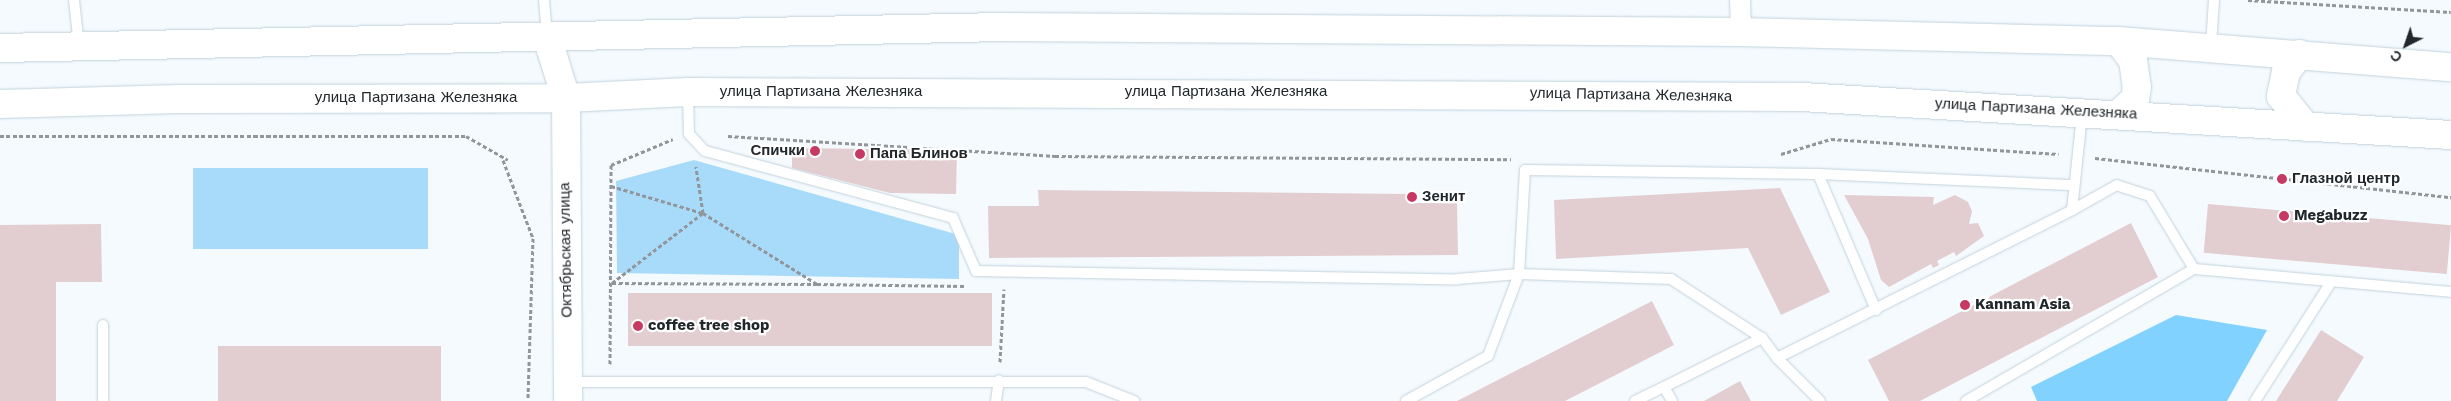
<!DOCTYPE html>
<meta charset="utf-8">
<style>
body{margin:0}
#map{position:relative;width:2451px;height:401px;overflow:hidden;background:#f4fafe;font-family:"Work Sans",sans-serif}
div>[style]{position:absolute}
.green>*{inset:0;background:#a8dbfa;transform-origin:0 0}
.forest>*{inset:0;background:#82d2ff}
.building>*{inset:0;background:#e2ced1;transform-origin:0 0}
.path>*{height:3px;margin-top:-1.5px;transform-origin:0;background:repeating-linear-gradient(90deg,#90969a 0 4px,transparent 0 6.5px)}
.roads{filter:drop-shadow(0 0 1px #c2d2db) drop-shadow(0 0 1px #c2d2db)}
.service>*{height:10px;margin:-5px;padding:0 5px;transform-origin:5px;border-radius:5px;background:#fff}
.minor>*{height:20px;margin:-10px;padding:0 10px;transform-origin:10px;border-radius:10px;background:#fff}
.secondary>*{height:28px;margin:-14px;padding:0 14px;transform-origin:14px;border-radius:14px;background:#fff}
.primary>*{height:28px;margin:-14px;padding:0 14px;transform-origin:14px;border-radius:14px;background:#fff}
.dots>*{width:14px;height:14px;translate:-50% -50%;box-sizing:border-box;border:2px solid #fff;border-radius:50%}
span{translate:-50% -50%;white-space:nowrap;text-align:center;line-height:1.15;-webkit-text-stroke:4.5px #fff;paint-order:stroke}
.street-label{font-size:15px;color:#21272b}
.poi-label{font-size:15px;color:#21272b;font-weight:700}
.right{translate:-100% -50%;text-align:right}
.left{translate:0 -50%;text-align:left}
.north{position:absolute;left:2381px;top:20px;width:50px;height:50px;-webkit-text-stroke:4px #fff;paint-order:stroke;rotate:221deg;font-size:14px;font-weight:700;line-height:20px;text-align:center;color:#21272b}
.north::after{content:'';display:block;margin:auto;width:18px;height:22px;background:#21272b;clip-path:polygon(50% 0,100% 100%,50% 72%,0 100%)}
</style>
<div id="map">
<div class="green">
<i style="clip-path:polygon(694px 160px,959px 235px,959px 279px,617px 273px,616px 181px)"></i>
<i style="left:428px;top:168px;width:81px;height:235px;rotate:90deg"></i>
</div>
<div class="forest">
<i style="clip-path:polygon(2176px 315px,2267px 330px,2227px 401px,2037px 401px,2031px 387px)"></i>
</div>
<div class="building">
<i style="clip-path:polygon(792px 148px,957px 150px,956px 194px,890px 193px,792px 168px)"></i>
<i style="clip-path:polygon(1780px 188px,1830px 292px,1781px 315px,1748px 248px,1556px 259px,1554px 200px)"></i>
<i style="clip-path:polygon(1038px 190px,1407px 194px,1408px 203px,1457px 203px,1458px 255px,989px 258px,988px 206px,1039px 206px)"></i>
<i style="clip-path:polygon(1844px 195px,1934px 197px,1933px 205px,1955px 195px,1968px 202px,1972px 211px,1969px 224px,1978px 223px,1984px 236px,1956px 256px,1954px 252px,1937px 261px,1939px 265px,1933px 268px,1931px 264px,1889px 287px,1881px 280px,1868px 239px)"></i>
<i style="left:2208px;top:204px;width:244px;height:49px;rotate:5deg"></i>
<i style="clip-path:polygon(2131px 223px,2158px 277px,1920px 401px,1889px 401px,1868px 360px)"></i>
<i style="clip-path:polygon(101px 224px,102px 282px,56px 282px,56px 401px,0 401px,0 225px)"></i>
<i style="left:992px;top:293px;width:53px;height:364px;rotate:90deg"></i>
<i style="clip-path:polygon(1652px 301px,1674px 345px,1565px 401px,1457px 401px)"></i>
<i style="clip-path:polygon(2321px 330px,2364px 357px,2337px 401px,2276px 401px)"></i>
<i style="left:441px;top:346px;width:55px;height:223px;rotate:90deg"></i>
<i style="clip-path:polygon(1740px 381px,1751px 401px,1704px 401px)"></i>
</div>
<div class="path">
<i style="left:2248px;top:0;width:203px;rotate:3.4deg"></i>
<i style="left:0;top:136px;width:466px"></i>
<i style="left:466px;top:136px;width:48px;rotate:29.7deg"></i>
<i style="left:728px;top:136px;width:328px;rotate:3.5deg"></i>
<i style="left:1055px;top:156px;width:456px;rotate:0.4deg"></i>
<i style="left:1781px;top:154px;width:52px;rotate:-16.7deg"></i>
<i style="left:1831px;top:139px;width:228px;rotate:3.8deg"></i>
<i style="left:2095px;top:158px;width:358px;rotate:6.3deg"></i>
<i style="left:503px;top:160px;width:84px;rotate:69deg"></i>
<i style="left:533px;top:238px;width:163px;rotate:91.8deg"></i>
<i style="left:611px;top:186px;width:96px;rotate:16.4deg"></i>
<i style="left:703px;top:213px;width:134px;rotate:31.9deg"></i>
<i style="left:817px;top:284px;width:148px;rotate:0.8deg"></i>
<i style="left:612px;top:283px;width:205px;rotate:0.3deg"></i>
<i style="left:612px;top:283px;width:115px;rotate:-37.6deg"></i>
<i style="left:703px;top:213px;width:47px;rotate:-98.7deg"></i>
<i style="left:1000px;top:362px;width:73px;rotate:-86.9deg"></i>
<i style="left:610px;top:364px;width:199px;rotate:-89.7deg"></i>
<i style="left:611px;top:165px;width:67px;rotate:-22.8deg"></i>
</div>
<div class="roads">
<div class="service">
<i style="left:74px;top:0;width:46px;rotate:83.8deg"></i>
<i style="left:544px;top:0;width:36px;rotate:85deg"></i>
<i style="left:2211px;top:46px;width:46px;rotate:-86.3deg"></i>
<i style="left:688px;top:93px;width:41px;rotate:88.6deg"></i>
<i style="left:689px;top:134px;width:23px;rotate:47deg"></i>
<i style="left:705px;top:151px;width:257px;rotate:15.1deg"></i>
<i style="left:953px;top:218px;width:58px;rotate:66.5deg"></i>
<i style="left:976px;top:271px;width:481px;rotate:1deg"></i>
<i style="left:1457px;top:279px;width:62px;rotate:-4.6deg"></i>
<i style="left:1519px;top:274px;width:104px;rotate:-86.7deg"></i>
<i style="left:1525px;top:170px;width:293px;rotate:0.8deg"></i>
<i style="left:1818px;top:174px;width:256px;rotate:2.5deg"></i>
<i style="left:1818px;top:174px;width:148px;rotate:66.9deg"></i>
<i style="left:2194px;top:269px;width:258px;rotate:5.1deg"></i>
<i style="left:103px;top:325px;width:76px;rotate:90deg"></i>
<i style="left:568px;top:382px;width:518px"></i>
<i style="left:1086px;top:382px;width:52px;rotate:21.6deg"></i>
<i style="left:1664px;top:387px;width:110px;rotate:-26.6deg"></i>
<i style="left:1762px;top:338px;width:25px;rotate:53deg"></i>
<i style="left:996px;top:401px;width:21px;rotate:-82deg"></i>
<i style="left:1406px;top:401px;width:94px;rotate:-28.8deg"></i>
<i style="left:1488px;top:356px;width:88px;rotate:-69.3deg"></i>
<i style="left:1519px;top:274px;width:152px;rotate:1.9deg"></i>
<i style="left:1671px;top:279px;width:108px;rotate:33deg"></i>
<i style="left:1635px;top:401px;width:32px;rotate:-26deg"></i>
<i style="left:1664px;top:387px;width:16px;rotate:60deg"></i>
<i style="left:1820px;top:401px;width:61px;rotate:-135deg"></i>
<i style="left:1777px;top:358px;width:330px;rotate:-26.6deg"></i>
<i style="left:2072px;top:210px;width:96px;rotate:-84deg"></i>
<i style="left:1966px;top:401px;width:263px;rotate:-30.1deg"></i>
<i style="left:2194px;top:269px;width:85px;rotate:-121.1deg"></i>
<i style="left:2150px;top:196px;width:35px;rotate:-162deg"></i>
<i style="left:2117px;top:185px;width:51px;rotate:150.9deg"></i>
<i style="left:2255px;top:401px;width:141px;rotate:-57.4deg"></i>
</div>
<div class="minor">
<i style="left:1740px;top:0;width:32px;rotate:88deg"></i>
</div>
<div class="secondary">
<i style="left:566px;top:98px;width:303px;rotate:89.6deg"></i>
</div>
<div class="primary">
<i style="left:547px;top:37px;width:64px;rotate:72.7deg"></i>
<i style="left:2118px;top:41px;width:24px;rotate:52deg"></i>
<i style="left:2133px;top:60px;width:27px;rotate:82deg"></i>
<i style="left:2137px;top:87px;width:12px;rotate:99deg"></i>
<i style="left:2135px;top:99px;width:21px;rotate:137deg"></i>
<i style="left:0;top:48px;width:1002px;rotate:-1.2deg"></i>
<i style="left:1002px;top:27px;width:739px;rotate:0.39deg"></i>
<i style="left:1741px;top:32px;width:377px;rotate:1.4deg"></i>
<i style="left:2118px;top:41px;width:334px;rotate:4.5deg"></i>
<i style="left:2300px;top:54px;width:23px;rotate:128deg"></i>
<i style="left:2286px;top:72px;width:25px;rotate:102deg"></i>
<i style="left:2281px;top:96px;width:40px;rotate:51deg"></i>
<i style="left:0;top:104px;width:179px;rotate:-1.6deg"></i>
<i style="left:179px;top:99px;width:387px;rotate:-0.1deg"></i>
<i style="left:566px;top:98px;width:122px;rotate:-2.8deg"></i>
<i style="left:688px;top:92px;width:1114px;rotate:0.26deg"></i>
<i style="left:1802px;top:97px;width:650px;rotate:3.35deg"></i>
</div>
</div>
<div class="dots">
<i style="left:815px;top:151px;background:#c73862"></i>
<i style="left:860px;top:154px;background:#c73862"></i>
<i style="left:2282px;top:179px;background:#c73862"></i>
<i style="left:1412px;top:197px;background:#c73862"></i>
<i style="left:2284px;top:216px;background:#c73862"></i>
<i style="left:1965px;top:305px;background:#c73862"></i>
<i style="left:638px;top:326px;background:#c73862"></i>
</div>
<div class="street-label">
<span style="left:821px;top:92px">улица Партизана Железняка</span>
<span style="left:1226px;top:92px">улица Партизана Железняка</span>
<span style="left:1631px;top:95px;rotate:1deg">улица Партизана Железняка</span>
<span style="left:416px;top:98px">улица Партизана Железняка</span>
<span style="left:2036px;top:109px;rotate:3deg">улица Партизана Железняка</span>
<span style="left:566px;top:250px;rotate:-91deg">Октябрьская улица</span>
</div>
<div class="poi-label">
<span class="right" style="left:805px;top:151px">Спички</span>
<span class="left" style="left:870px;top:154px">Папа Блинов</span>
<span class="left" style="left:2292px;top:179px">Глазной центр</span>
<span class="left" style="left:1422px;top:197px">Зенит</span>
<span class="left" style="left:2294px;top:216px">Megabuzz</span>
<span class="left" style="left:1975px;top:305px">Kannam Asia</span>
<span class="left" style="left:648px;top:326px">coffee tree shop</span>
</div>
<div class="north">С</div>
</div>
